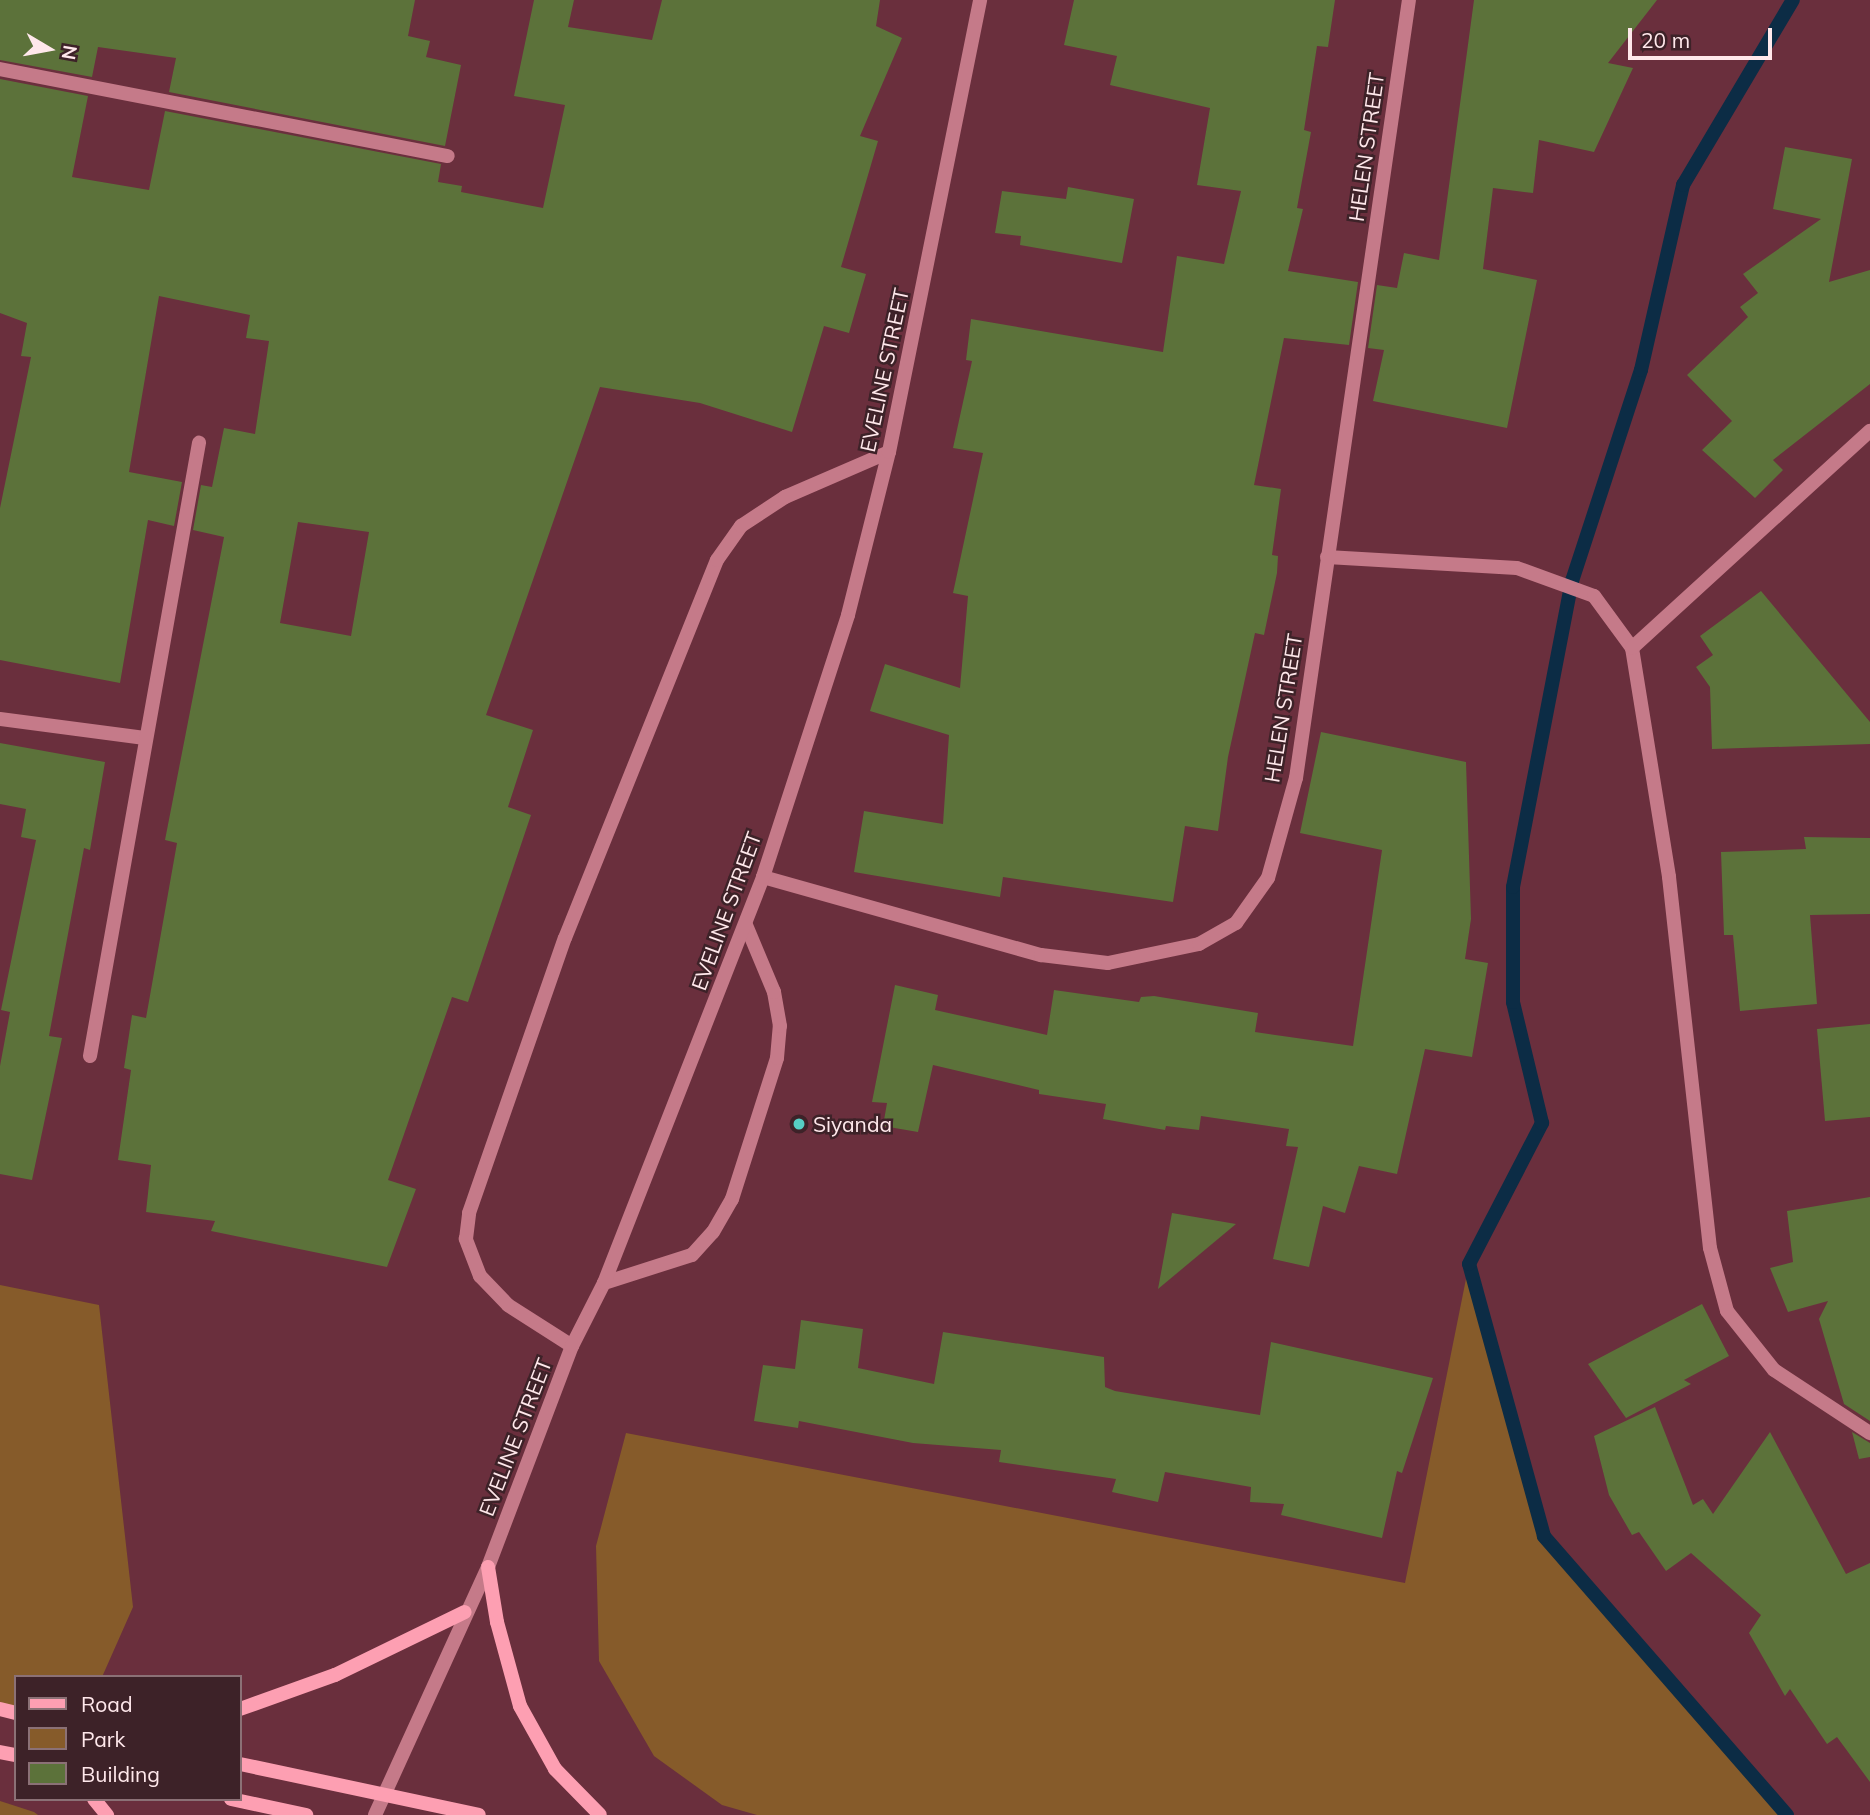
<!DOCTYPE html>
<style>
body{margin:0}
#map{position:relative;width:1870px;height:1815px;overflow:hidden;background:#6a2f3d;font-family:Mulish,sans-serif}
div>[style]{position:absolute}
.green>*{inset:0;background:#865b2a}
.stream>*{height:14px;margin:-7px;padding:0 7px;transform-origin:7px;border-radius:7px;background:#0c2c45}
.building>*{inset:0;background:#5c723a}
.service>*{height:14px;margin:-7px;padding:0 7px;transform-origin:7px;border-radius:7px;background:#c57a89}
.minor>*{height:14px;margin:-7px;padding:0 7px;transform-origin:7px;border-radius:7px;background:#c57a89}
.tertiary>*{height:14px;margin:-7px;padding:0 7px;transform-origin:7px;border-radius:7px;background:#c57a89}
.secondary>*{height:14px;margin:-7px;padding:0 7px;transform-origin:7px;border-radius:7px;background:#fd9fb2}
.dots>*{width:19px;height:19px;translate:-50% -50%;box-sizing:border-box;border:4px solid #3d2228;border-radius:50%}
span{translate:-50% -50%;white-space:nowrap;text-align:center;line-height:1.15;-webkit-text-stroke:5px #3d2228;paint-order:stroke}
.street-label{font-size:21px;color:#ffe8eb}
.poi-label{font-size:21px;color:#ffe8eb}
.left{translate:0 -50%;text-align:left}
.legend{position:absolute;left:14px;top:1675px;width:228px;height:126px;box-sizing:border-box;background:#3d2228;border:2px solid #8b7176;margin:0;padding:9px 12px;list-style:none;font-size:21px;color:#ffe8eb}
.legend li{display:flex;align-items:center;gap:14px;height:35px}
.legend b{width:35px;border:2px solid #8b7176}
.north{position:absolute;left:14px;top:14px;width:70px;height:70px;-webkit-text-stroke:5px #3d2228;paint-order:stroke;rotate:100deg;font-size:19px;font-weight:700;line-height:28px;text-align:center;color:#ffe8eb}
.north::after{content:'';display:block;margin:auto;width:24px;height:32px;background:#ffe8eb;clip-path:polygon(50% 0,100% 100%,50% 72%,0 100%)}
.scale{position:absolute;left:1628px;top:28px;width:144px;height:32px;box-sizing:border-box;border:4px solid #ffe8eb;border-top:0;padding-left:9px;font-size:21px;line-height:24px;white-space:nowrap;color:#ffe8eb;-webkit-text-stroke:5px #3d2228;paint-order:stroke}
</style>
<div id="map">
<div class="green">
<i style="clip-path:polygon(1469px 1264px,1544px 1536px,1787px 1815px,757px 1815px,722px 1805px,654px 1756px,599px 1661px,596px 1546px,626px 1433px,1405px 1583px)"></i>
<i style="clip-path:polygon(0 1285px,99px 1305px,133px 1607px,102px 1677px,16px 1677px,16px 1713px,0 1709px)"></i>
<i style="clip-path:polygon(0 1801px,34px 1812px,38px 1815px,0 1815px)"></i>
</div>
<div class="stream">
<i style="left:1787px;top:1815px;width:370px;rotate:-131.1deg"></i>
<i style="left:1544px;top:1536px;width:282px;rotate:-105.4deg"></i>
<i style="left:1469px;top:1264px;width:159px;rotate:-62.6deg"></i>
<i style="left:1542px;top:1123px;width:124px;rotate:-103.5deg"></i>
<i style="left:1513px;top:1002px;width:115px;rotate:-90deg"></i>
<i style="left:1513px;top:887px;width:312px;rotate:-79.1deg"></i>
<i style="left:1572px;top:581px;width:222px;rotate:-71.9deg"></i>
<i style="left:1641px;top:370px;width:190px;rotate:-77.2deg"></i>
<i style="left:1683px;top:185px;width:215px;rotate:-59.3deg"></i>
</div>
<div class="building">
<i style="clip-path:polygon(0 0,415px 0,408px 36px,430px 41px,426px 57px,461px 65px,445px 146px,169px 92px,176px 58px,98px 47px,92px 77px,0 60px)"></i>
<i style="clip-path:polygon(evenodd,534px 0,574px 0,568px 27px,652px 40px,662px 0,880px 0,876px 26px,902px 38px,860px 136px,878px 141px,841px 267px,866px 274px,849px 333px,824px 326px,792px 432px,700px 403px,600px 387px,486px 715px,533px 730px,508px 807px,531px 815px,468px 1002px,452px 997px,388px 1180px,416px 1189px,387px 1267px,211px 1231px,215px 1221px,146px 1212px,151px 1165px,118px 1160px,131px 1070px,124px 1068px,132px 1015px,146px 1018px,177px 843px,165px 840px,224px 537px,193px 530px,201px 485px,212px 487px,224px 428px,255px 434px,269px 341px,246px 338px,250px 315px,159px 296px,129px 472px,182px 482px,174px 526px,148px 520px,120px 683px,0 660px,0 508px,31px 357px,21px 356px,27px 323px,0 313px,0 79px,88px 96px,72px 177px,149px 190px,165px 111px,441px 164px,438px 182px,462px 186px,461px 192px,543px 208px,565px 105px,514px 96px,534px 0,298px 522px,369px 532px,351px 636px,280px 623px,298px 522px)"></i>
<i style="clip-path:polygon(1074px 0,1335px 0,1328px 47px,1317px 46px,1304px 130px,1311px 132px,1297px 208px,1303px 209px,1288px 271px,1358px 282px,1349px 345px,1284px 338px,1254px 485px,1281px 489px,1272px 555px,1278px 556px,1277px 573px,1264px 635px,1255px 633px,1228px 757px,1218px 831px,1185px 826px,1173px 902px,1003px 877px,1000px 897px,854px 872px,864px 811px,943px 824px,949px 735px,870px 711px,885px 664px,960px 688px,968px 596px,953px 593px,983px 453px,953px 448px,972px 361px,966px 360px,971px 319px,1163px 352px,1177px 256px,1224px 264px,1241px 191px,1197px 185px,1210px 108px,1110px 85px,1117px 56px,1064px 45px)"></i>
<i style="clip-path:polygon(1474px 0,1657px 0,1608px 63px,1633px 68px,1594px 152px,1539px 140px,1533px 193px,1493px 188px,1483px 269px,1537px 280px,1507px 428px,1373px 401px,1384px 350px,1368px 348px,1377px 285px,1397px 288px,1404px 253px,1439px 260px)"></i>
<i style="clip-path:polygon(1785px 147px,1852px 159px,1829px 282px,1870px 270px,1870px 384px,1773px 460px,1783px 470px,1755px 498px,1702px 450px,1732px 421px,1687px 375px,1748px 317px,1740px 307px,1758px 293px,1743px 274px,1821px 219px,1773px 209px)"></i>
<i style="clip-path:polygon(1068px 187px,1134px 199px,1122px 263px,1020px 245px,1021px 236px,995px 233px,1002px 191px,1066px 199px)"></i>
<i style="clip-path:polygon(1761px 591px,1870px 722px,1870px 744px,1712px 749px,1710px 687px,1696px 667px,1713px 655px,1700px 636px)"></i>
<i style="clip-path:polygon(1321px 732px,1466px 762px,1471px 919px,1465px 959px,1488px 963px,1472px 1057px,1425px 1049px,1397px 1174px,1359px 1166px,1345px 1213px,1323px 1206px,1309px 1267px,1273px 1259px,1298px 1147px,1286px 1146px,1289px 1129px,1201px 1116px,1199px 1130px,1166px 1126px,1165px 1130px,1103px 1119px,1106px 1104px,1039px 1094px,1039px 1090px,933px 1065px,918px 1132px,883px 1126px,887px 1103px,872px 1102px,895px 985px,938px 995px,935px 1010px,1047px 1035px,1054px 990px,1139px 1002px,1141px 997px,1154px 996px,1258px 1013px,1255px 1032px,1353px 1046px,1382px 850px,1300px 833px)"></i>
<i style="clip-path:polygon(0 743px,105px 762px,90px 850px,84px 848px,49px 1036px,62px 1038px,32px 1180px,0 1174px,0 1066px,10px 1012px,1px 1010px,36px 840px,21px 837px,26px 809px,0 804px)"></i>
<i style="clip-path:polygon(1804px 837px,1870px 838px,1870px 914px,1810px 915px,1817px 1004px,1740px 1011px,1733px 935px,1724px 935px,1721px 852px,1806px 849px)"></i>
<i style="clip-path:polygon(1870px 1024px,1870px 1117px,1825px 1121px,1817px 1029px)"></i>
<i style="clip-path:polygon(1870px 1197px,1870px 1421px,1844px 1404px,1819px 1319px,1828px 1301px,1788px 1312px,1770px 1268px,1793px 1262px,1787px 1211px)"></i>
<i style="clip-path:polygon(1172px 1213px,1236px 1224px,1158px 1289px)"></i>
<i style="clip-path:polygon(1702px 1304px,1729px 1356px,1684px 1380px,1691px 1384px,1626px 1418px,1588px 1364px)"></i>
<i style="clip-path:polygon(801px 1320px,863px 1329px,858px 1368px,934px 1384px,943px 1332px,1104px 1357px,1105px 1387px,1115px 1391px,1260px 1415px,1271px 1342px,1433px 1378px,1402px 1473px,1397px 1471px,1382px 1538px,1281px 1515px,1284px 1504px,1250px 1502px,1251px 1487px,1165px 1472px,1158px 1502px,1112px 1492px,1116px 1479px,999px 1462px,1001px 1450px,913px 1443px,799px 1421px,798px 1428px,754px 1421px,763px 1365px,795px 1369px)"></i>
<i style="clip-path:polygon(1655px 1407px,1693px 1505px,1703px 1499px,1713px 1514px,1770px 1432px,1846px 1574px,1870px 1563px,1870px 1782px,1837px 1737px,1827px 1744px,1790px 1689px,1785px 1696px,1749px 1633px,1761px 1615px,1691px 1553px,1666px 1571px,1639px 1532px,1632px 1535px,1609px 1495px,1594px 1436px)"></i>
<i style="clip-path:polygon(1852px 1432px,1870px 1443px,1870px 1457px,1859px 1459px)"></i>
</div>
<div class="service">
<i style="left:0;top:69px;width:456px;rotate:11deg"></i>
<i style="left:1327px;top:557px;width:190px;rotate:3.3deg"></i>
<i style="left:1517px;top:568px;width:82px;rotate:20deg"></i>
<i style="left:1594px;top:596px;width:64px;rotate:53.8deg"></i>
<i style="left:1632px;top:648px;width:232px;rotate:80.8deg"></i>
<i style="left:1669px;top:877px;width:373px;rotate:83.7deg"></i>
<i style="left:1710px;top:1248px;width:65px;rotate:74.9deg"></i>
<i style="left:1727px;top:1311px;width:75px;rotate:51.5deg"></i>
<i style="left:1774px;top:1370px;width:115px;rotate:33.3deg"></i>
<i style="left:1632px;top:648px;width:322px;rotate:-42.4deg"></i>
<i style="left:0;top:719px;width:146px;rotate:7.5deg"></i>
<i style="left:90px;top:1056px;width:623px;rotate:-79.92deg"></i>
<i style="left:604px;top:1283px;width:92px;rotate:-17.7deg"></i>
<i style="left:692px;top:1255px;width:31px;rotate:-48deg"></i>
<i style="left:713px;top:1232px;width:38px;rotate:-60deg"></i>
<i style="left:732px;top:1199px;width:148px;rotate:-72.3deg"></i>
<i style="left:777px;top:1058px;width:32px;rotate:-85deg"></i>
<i style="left:780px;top:1026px;width:35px;rotate:-100deg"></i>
<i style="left:774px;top:992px;width:73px;rotate:-112.7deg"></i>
<i style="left:572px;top:1346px;width:76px;rotate:-147.4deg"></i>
<i style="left:508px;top:1305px;width:40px;rotate:-134deg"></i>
<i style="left:480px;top:1276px;width:40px;rotate:-111deg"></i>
<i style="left:466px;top:1239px;width:26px;rotate:-83deg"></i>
<i style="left:469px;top:1213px;width:291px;rotate:-70.8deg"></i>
<i style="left:565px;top:938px;width:407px;rotate:-68.1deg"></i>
<i style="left:717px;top:560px;width:42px;rotate:-54.8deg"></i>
<i style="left:741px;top:526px;width:53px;rotate:-33.4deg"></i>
<i style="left:785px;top:497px;width:113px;rotate:-23.4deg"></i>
</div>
<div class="minor">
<i style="left:763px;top:877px;width:289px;rotate:15.7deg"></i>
<i style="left:1041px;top:955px;width:67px;rotate:6.8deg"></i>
<i style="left:1108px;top:963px;width:93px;rotate:-11.8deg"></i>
<i style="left:1199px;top:944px;width:43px;rotate:-29.6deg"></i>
<i style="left:1236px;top:923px;width:55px;rotate:-54.6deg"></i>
<i style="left:1268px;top:878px;width:104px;rotate:-74.4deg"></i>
<i style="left:1296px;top:778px;width:786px;rotate:-81.74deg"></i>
</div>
<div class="tertiary">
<i style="left:375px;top:1815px;width:273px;rotate:-65.5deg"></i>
<i style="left:488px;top:1567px;width:236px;rotate:-69.2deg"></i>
<i style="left:572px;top:1346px;width:71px;rotate:-63.1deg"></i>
<i style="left:604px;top:1283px;width:436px;rotate:-68.6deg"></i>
<i style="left:763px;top:877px;width:275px;rotate:-72deg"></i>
<i style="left:848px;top:615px;width:168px;rotate:-75.9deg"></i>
<i style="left:889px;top:452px;width:461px;rotate:-78.6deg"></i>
</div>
<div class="secondary">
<i style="left:488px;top:1567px;width:56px;rotate:80.7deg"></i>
<i style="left:497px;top:1622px;width:87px;rotate:74.7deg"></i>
<i style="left:520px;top:1706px;width:72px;rotate:60.9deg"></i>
<i style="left:555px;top:1769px;width:64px;rotate:45.6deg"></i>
<i style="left:0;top:1709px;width:16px;rotate:14deg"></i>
<i style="left:240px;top:1709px;width:101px;rotate:-19.7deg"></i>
<i style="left:335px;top:1675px;width:144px;rotate:-25.9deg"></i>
<i style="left:0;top:1752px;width:16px;rotate:11deg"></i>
<i style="left:240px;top:1764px;width:244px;rotate:12deg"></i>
<i style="left:94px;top:1799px;width:21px;rotate:51deg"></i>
<i style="left:231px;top:1799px;width:77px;rotate:12deg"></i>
</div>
<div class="dots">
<i style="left:799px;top:1124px;background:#56cec3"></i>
</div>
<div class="street-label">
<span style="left:1366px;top:147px;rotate:-82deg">HELEN STREET</span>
<span style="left:884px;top:370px;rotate:-78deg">EVELINE STREET</span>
<span style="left:1283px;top:708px;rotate:-81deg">HELEN STREET</span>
<span style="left:726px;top:911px;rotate:-70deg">EVELINE STREET</span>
<span style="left:515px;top:1437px;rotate:-69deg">EVELINE STREET</span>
</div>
<div class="poi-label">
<span class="left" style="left:813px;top:1124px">Siyanda</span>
</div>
<ul class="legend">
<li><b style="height:9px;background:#fd9fb2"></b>Road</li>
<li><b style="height:19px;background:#865b2a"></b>Park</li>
<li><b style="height:19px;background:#5c723a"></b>Building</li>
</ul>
<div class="north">N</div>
<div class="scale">20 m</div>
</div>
